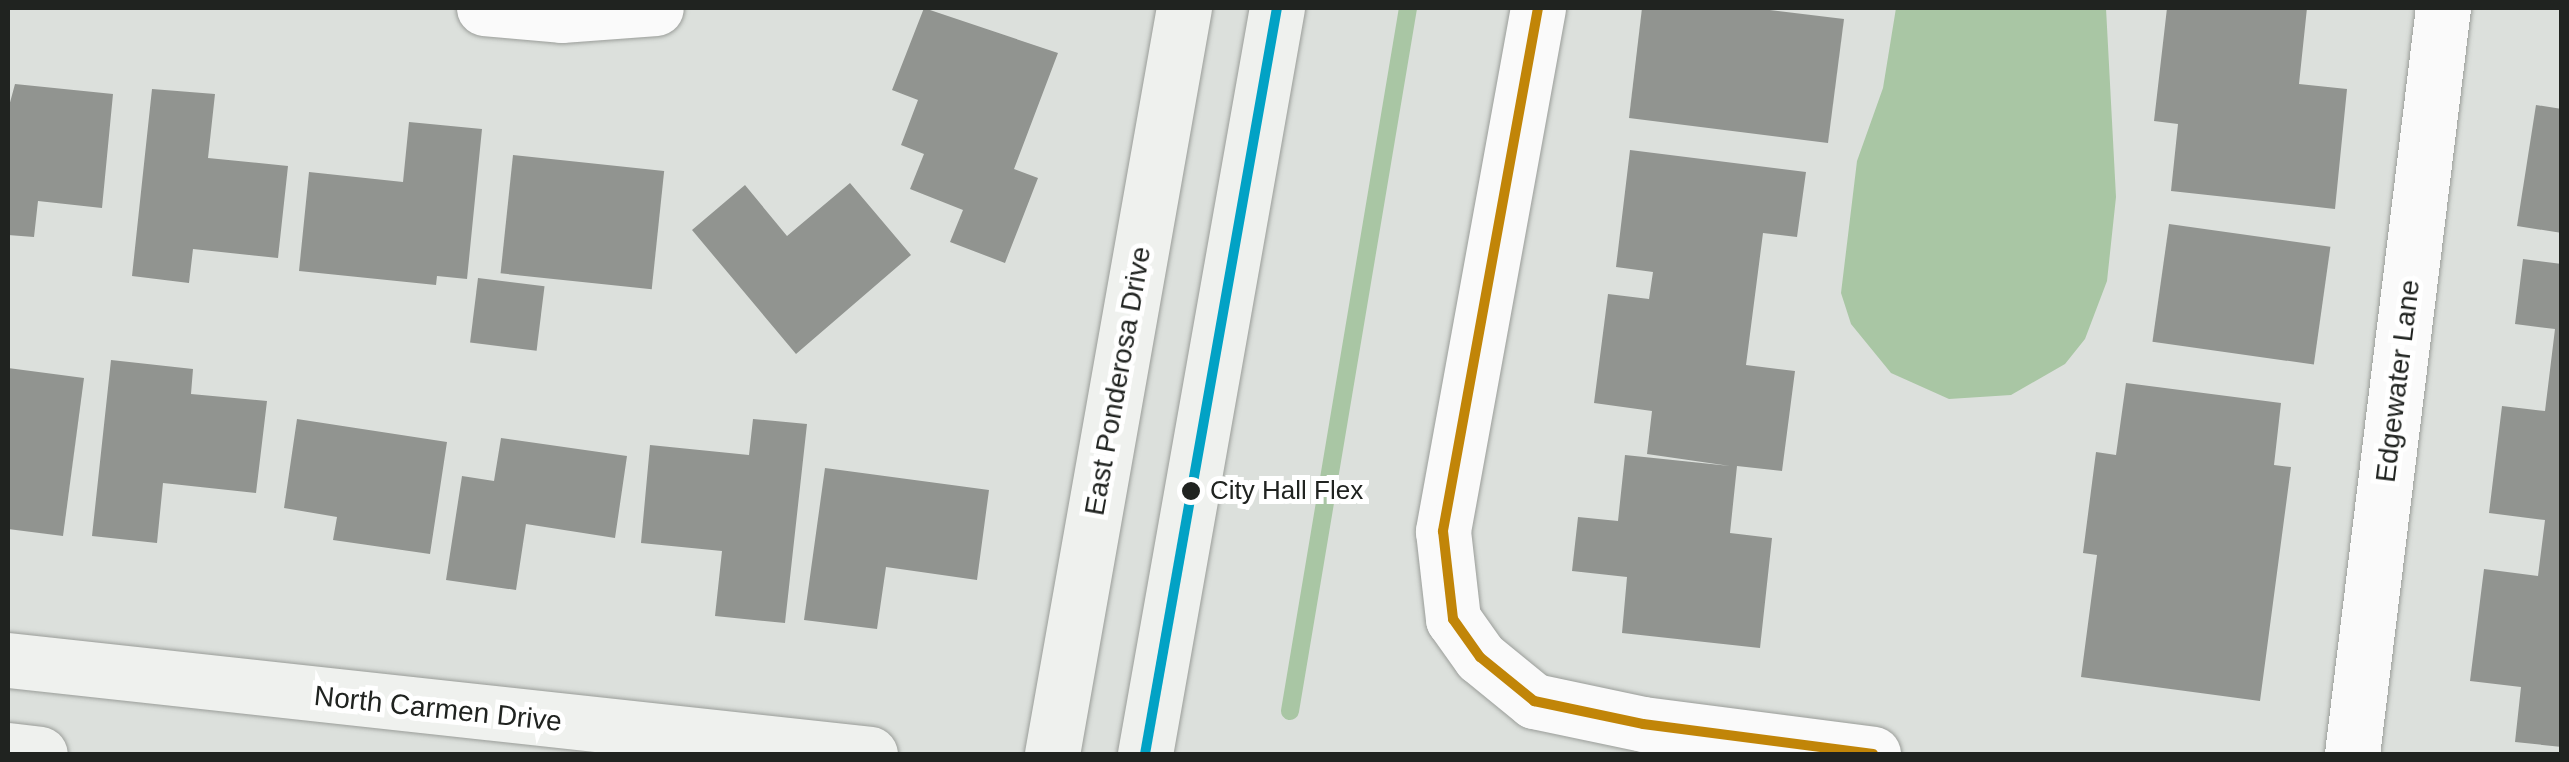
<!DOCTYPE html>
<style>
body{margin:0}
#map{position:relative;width:2569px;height:762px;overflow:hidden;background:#dce0dc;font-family:Arial,sans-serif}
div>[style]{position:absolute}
.water>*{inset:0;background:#a9c6a4}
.stream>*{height:18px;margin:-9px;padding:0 9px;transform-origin:9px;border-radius:9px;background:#a9c6a4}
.building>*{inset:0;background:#919490;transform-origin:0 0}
.roads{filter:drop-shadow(0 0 2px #9a9d99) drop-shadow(0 0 2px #9a9d99)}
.minor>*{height:55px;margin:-27.5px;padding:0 27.5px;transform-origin:27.5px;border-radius:27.5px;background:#fafafa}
.secondary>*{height:55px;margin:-27.5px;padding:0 27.5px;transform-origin:27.5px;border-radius:27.5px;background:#eff1ee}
.bus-1>*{height:10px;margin:-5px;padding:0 5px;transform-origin:5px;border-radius:5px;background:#c18508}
.bus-2>*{height:10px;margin:-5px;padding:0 5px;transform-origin:5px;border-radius:5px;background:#02a2c5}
.dots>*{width:28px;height:28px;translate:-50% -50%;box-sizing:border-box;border:5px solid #fff;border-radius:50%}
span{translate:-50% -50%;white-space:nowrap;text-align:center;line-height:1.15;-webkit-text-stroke:10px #fff;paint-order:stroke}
.bus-label{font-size:26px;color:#202320}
.left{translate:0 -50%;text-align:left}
.street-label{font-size:28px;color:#202320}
.frame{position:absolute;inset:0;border:10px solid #202320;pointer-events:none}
</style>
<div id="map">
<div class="water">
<i style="clip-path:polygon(1896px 8px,2106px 8px,2116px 197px,2107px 281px,2085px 339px,2065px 364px,2011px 395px,1949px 399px,1891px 373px,1851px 324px,1841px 293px,1857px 161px,1883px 88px)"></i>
</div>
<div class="stream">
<i style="left:1290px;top:711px;width:713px;rotate:-80.47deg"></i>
</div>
<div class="building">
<i style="clip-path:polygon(924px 8px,1058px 53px,1014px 169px,1038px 178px,1005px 263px,950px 242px,963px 210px,910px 189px,924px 154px,901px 145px,918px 100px,892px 90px)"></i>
<i style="clip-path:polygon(1642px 8px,1753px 8px,1844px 19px,1828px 143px,1629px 118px)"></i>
<i style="clip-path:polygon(2167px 8px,2307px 8px,2299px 84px,2347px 89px,2335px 209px,2171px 191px,2178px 124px,2154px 121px)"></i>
<i style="clip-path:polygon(15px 84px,113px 94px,102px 208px,38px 201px,34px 237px,8px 235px,8px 110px)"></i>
<i style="clip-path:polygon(152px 89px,215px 94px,208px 158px,288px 166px,278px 258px,193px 249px,189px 283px,132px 276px)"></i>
<i style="clip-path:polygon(2536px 105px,2562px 109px,2562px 233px,2517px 226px)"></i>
<i style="clip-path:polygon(409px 122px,482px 129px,467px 279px,437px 276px,436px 285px,299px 271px,309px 172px,403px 182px)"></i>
<i style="clip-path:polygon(1630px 150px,1806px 172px,1797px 237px,1763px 233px,1746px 365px,1795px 371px,1782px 471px,1737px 466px,1730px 533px,1772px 538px,1760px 648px,1622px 633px,1627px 577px,1572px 571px,1578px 517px,1618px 521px,1625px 455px,1730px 466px,1647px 454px,1652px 411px,1594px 403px,1608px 294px,1649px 299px,1653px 272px,1616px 267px)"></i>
<i style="left:513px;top:155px;width:152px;height:119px;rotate:6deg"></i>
<i style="clip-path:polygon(850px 183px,911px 255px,796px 354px,692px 230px,745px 185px,787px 236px)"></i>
<i style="left:2169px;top:224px;width:163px;height:119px;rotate:8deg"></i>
<i style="clip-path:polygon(2523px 259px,2562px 264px,2562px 747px,2515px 742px,2521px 687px,2470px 681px,2484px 569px,2538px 576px,2545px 520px,2489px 513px,2502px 406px,2545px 411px,2555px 329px,2515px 324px)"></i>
<i style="left:478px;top:278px;width:67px;height:65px;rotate:7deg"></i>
<i style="clip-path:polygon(111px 360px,193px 369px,191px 394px,267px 401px,256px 493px,163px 483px,157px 543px,92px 536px)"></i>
<i style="clip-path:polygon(8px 368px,84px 378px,63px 536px,8px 529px)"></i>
<i style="clip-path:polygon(2126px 383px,2281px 403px,2274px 465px,2291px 467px,2260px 701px,2081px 677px,2097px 555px,2083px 553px,2096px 452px,2116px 455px)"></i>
<i style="clip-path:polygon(297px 419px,447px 442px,430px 554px,333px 540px,337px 517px,284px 508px)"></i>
<i style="clip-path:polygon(753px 419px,807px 424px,785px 623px,715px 616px,722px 551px,641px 543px,650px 445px,749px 455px)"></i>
<i style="clip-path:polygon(501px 438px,627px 456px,615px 538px,526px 524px,516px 590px,446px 580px,462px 476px,494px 481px)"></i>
<i style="clip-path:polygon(825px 468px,989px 490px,977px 580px,886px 567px,877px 629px,804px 620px)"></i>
</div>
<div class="roads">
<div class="minor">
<i style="left:484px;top:8px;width:77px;rotate:5.2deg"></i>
<i style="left:561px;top:15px;width:95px;rotate:-4.2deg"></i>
<i style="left:1538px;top:8px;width:532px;rotate:100.3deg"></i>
<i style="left:1443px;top:531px;width:89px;rotate:83.5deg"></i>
<i style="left:1453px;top:619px;width:47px;rotate:54.6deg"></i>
<i style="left:1480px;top:657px;width:70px;rotate:39.2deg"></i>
<i style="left:1534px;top:701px;width:111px;rotate:11.9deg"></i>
<i style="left:1643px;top:724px;width:232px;rotate:7.4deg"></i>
<i style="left:2352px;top:754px;width:752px;rotate:-83.05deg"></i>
</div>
<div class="secondary">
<i style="left:8px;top:660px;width:867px;rotate:6.22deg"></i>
<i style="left:8px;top:750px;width:32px;rotate:7deg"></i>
<i style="left:1052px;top:754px;width:758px;rotate:-79.97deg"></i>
<i style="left:1145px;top:754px;width:758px;rotate:-79.97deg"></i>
</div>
</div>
<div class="bus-1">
<i style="left:1538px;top:8px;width:532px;rotate:100.3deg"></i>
<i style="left:1443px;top:531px;width:89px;rotate:83.5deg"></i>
<i style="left:1453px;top:619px;width:47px;rotate:54.6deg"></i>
<i style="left:1480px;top:657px;width:70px;rotate:39.2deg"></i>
<i style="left:1534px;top:701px;width:111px;rotate:11.9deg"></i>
<i style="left:1643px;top:724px;width:232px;rotate:7.4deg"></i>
</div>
<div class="bus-2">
<i style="left:1145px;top:754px;width:758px;rotate:-79.97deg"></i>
</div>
<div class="dots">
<i style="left:1191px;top:491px;background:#202320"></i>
</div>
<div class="bus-label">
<span class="left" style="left:1210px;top:491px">City Hall Flex</span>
</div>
<div class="street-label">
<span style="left:1118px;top:381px;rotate:-80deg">East Ponderosa Drive</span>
<span style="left:2398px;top:381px;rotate:-83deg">Edgewater Lane</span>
<span style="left:438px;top:709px;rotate:6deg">North Carmen Drive</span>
</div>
<div class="frame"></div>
</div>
